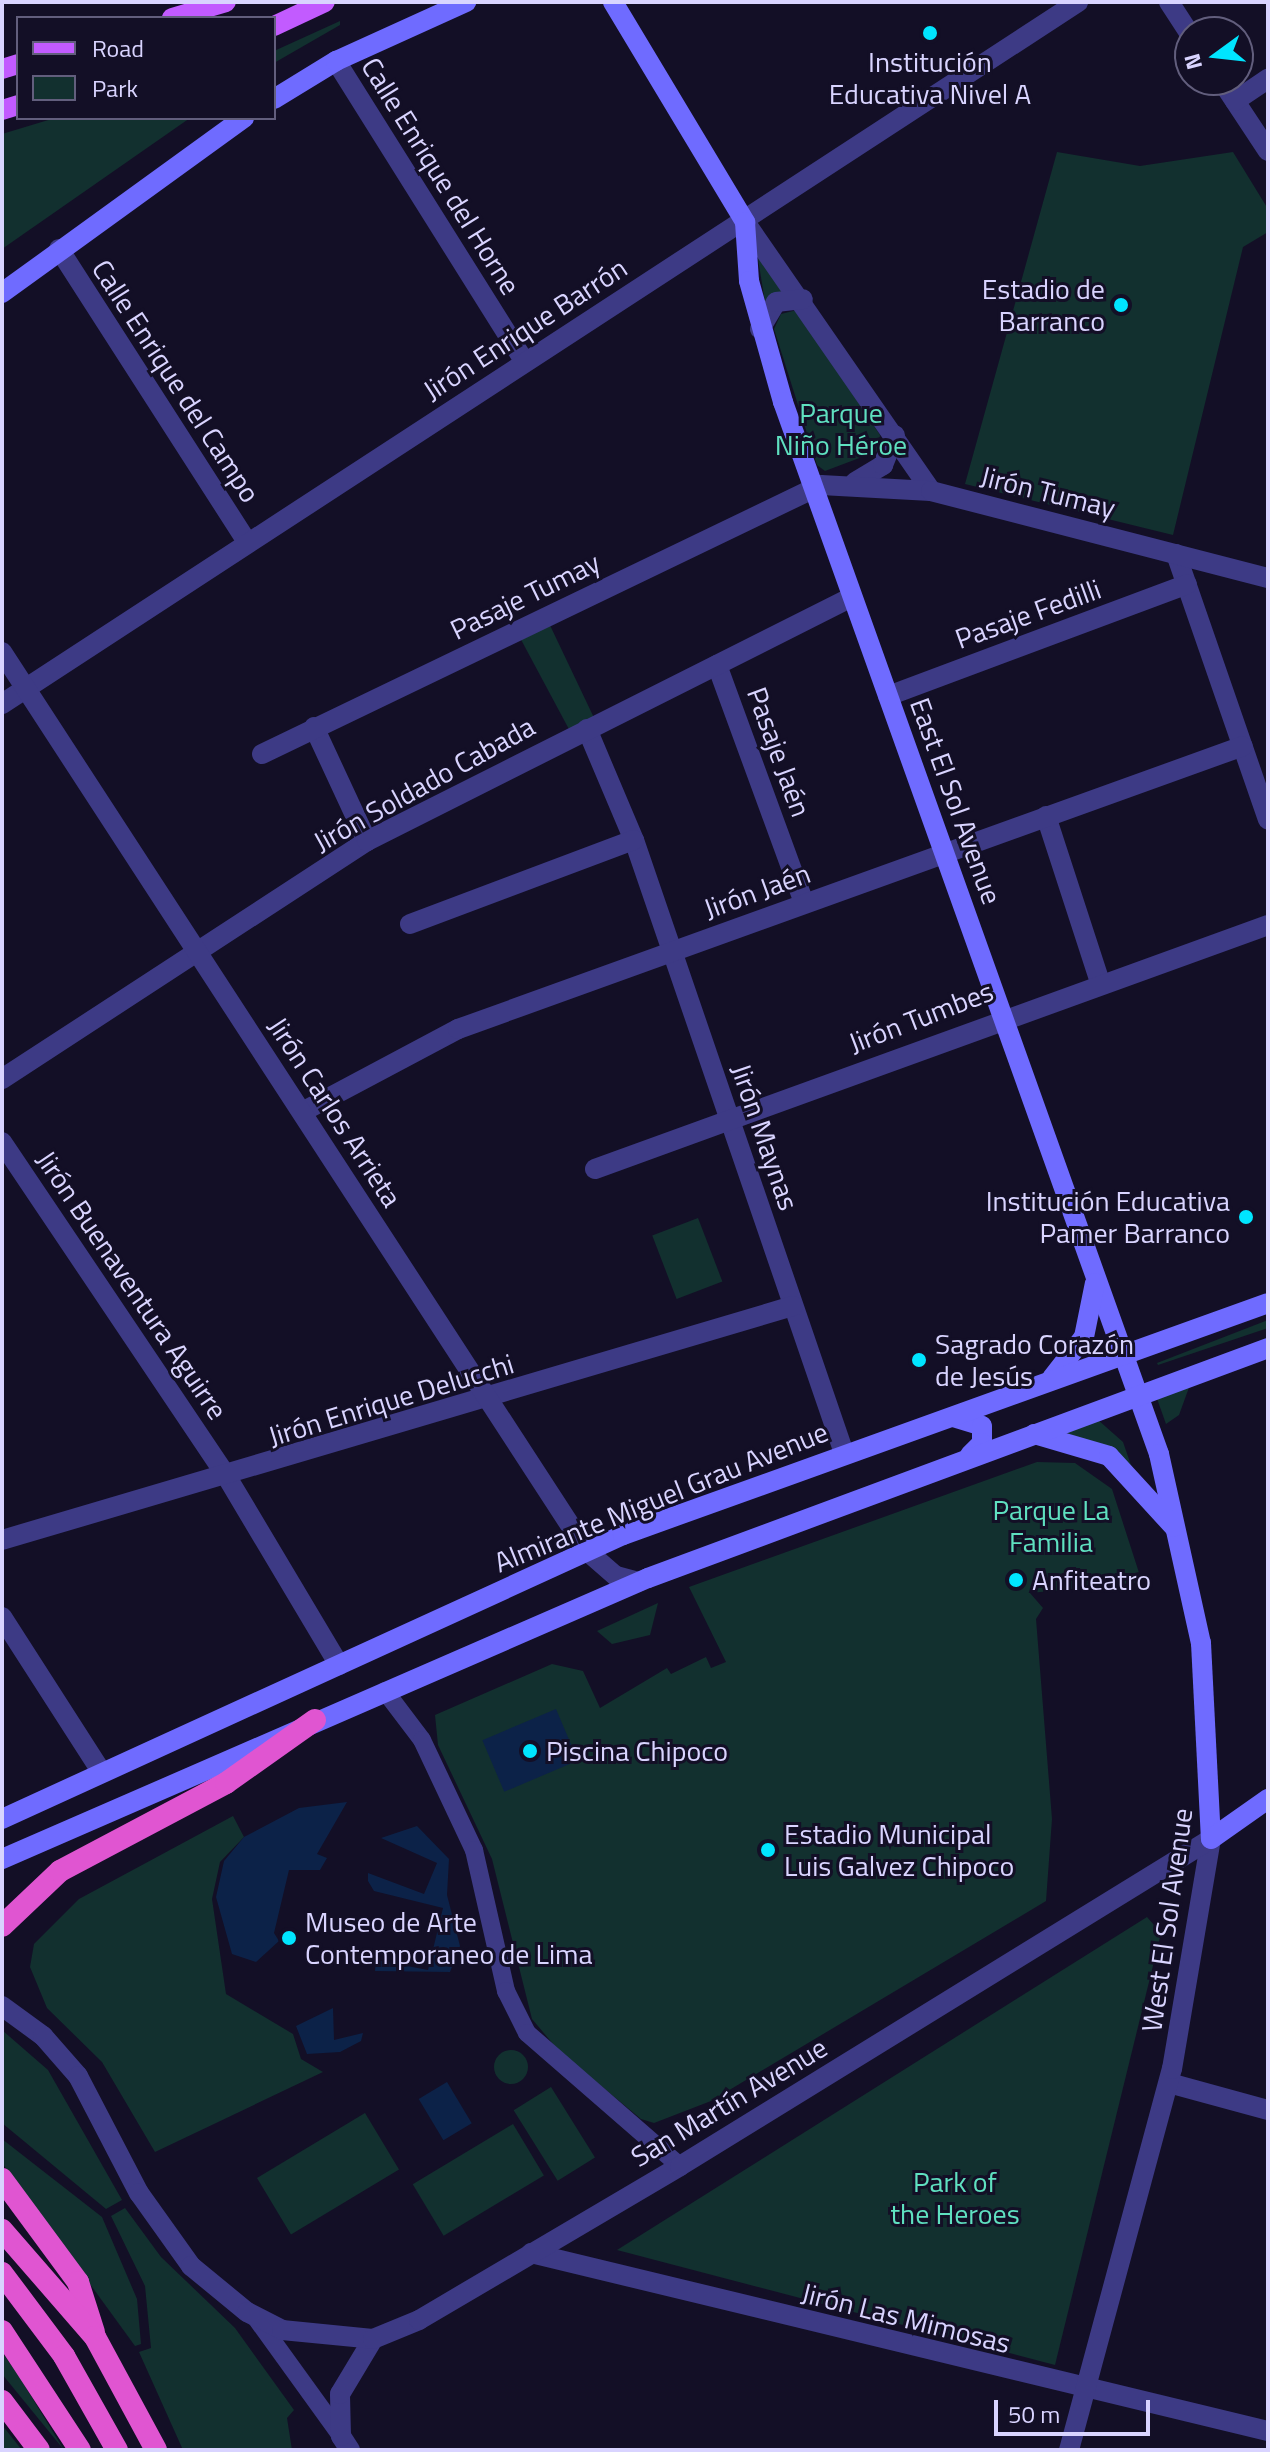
<!DOCTYPE html>
<meta charset="utf-8">
<style>
body{margin:0}
#map{position:relative;width:1270px;height:2452px;overflow:hidden;background:#130f26;font-family:"Titillium Web",sans-serif}
div>[style]{position:absolute}
.green>*{inset:0;background:#12302f;transform-origin:0 0}
.round{border-radius:50%}
.water>*{inset:0;background:#0c2248;transform-origin:0 0}
.pedestrian>*{height:18px;margin:-9px;padding:0 9px;transform-origin:9px;border-radius:9px;background:#3d3a85}
.minor>*{height:20px;margin:-10px;padding:0 10px;transform-origin:10px;border-radius:10px;background:#3d3a85}
.tertiary>*{height:20px;margin:-10px;padding:0 10px;transform-origin:10px;border-radius:10px;background:#3d3a85}
.secondary>*{height:20px;margin:-10px;padding:0 10px;transform-origin:10px;border-radius:10px;background:#6f6bff}
.primary>*{height:20px;margin:-10px;padding:0 10px;transform-origin:10px;border-radius:10px;background:#c25bff}
.trunk>*{height:22px;margin:-11px;padding:0 11px;transform-origin:11px;border-radius:11px;background:#e055d1}
.dots>*{width:22px;height:22px;translate:-50% -50%;box-sizing:border-box;border:4px solid #130f26;border-radius:50%}
span{translate:-50% -50%;white-space:nowrap;text-align:center;line-height:1.15;-webkit-text-stroke:6px #130f26;paint-order:stroke}
.poi-label{font-size:28px;color:#d9d4ff}
.right{translate:-100% -50%;text-align:right}
.left{translate:0 -50%;text-align:left}
.street-label{font-size:28px;color:#d9d4ff}
.park-label{font-size:28px;color:#5fe0c0}
.frame{position:absolute;inset:0;border:4px solid #d9d4ff;pointer-events:none}
.legend{position:absolute;left:16px;top:16px;width:260px;height:104px;box-sizing:border-box;background:#130f26;border:2px solid #625e7d;margin:0;padding:10px 14px;list-style:none;font-size:24px;color:#d9d4ff}
.legend li{display:flex;align-items:center;gap:16px;height:40px}
.legend b{width:40px;border:2px solid #625e7d}
.north{position:absolute;left:1174px;top:16px;width:80px;height:80px;box-sizing:border-box;background:#130f26;border:2px solid #625e7d;border-radius:50%;rotate:255deg;font-size:22px;font-weight:700;line-height:32px;text-align:center;color:#d9d4ff}
.north::after{content:'';display:block;margin:auto;width:28px;height:36px;background:#00e5ff;clip-path:polygon(50% 0,100% 100%,50% 72%,0 100%)}
.scale{position:absolute;left:994px;top:2400px;width:156px;height:36px;box-sizing:border-box;border:4px solid #d9d4ff;border-top:0;padding-left:10px;font-size:24px;line-height:28px;white-space:nowrap;color:#d9d4ff;-webkit-text-stroke:6px #130f26;paint-order:stroke}
</style>
<div id="map">
<div class="green">
<i style="clip-path:polygon(340px 21px,340px 25px,274px 63px,274px 51px)"></i>
<i style="clip-path:polygon(55px 118px,190px 118px,2px 249px,2px 134px)"></i>
<i style="clip-path:polygon(1057px 152px,1140px 166px,1233px 152px,1268px 209px,1268px 232px,1243px 247px,1173px 535px,965px 484px)"></i>
<i style="clip-path:polygon(758px 256px,789px 291px,765px 302px,758px 259px)"></i>
<i style="clip-path:polygon(797px 310px,880px 435px,878px 451px,825px 471px,817px 465px,774px 329px,781px 314px)"></i>
<i style="clip-path:polygon(547px 619px,596px 722px,571px 733px,518px 634px)"></i>
<i style="left:698px;top:1218px;width:68px;height:49px;rotate:69deg"></i>
<i style="clip-path:polygon(1268px 1320px,1268px 1328px,1158px 1365px,1157px 1363px)"></i>
<i style="clip-path:polygon(1191px 1382px,1179px 1415px,1166px 1424px,1155px 1393px)"></i>
<i style="clip-path:polygon(1097px 1419px,1123px 1442px,1132px 1468px,1118px 1454px,1057px 1429px)"></i>
<i style="clip-path:polygon(1037px 1462px,1075px 1463px,1112px 1489px,1142px 1582px,1030px 1593px,1043px 1608px,1036px 1619px,1052px 1819px,1046px 1901px,711px 2101px,654px 2123px,641px 2119px,559px 2051px,532px 2019px,492px 1859px,438px 1745px,435px 1715px,552px 1664px,583px 1671px,600px 1708px,667px 1668px,671px 1674px,706px 1657px,711px 1668px,726px 1662px,689px 1587px)"></i>
<i style="clip-path:polygon(658px 1603px,650px 1635px,612px 1644px,597px 1631px)"></i>
<i style="clip-path:polygon(233px 1816px,244px 1837px,220px 1862px,212px 1899px,226px 1994px,293px 2034px,301px 2059px,323px 2072px,155px 2152px,102px 2062px,47px 2008px,30px 1967px,34px 1944px,79px 1899px)"></i>
<i style="clip-path:polygon(1147px 1917px,1161px 1933px,1055px 2365px,617px 2250px)"></i>
<i style="clip-path:polygon(2px 2030px,48px 2070px,122px 2200px,106px 2209px,2px 2123px)"></i>
<i class="round" style="left:494px;top:2050px;width:34px;height:34px"></i>
<i style="left:551px;top:2087px;width:83px;height:44px;rotate:58deg"></i>
<i style="left:365px;top:2113px;width:66px;height:126px;rotate:59deg"></i>
<i style="left:513px;top:2124px;width:60px;height:117px;rotate:59deg"></i>
<i style="clip-path:polygon(2px 2139px,102px 2217px,137px 2299px,141px 2344px,135px 2346px,2px 2163px)"></i>
<i style="clip-path:polygon(125px 2208px,161px 2257px,235px 2328px,294px 2410px,287px 2418px,292px 2450px,183px 2450px,139px 2352px,151px 2348px,145px 2286px,111px 2216px)"></i>
<i style="clip-path:polygon(2px 2352px,20px 2378px,64px 2450px,2px 2374px)"></i>
<i style="clip-path:polygon(2px 2425px,22px 2450px,2px 2450px)"></i>
</div>
<div class="water">
<i style="left:556px;top:1709px;width:56px;height:80px;rotate:67deg"></i>
<i style="clip-path:polygon(347px 1802px,317px 1854px,327px 1858px,320px 1870px,289px 1870px,274px 1933px,279px 1941px,256px 1962px,232px 1954px,216px 1897px,224px 1861px,244px 1837px,299px 1808px)"></i>
<i style="clip-path:polygon(417px 1826px,449px 1859px,447px 1895px,460px 1946px,450px 1972px,375px 1971px,376px 1960px,428px 1970px,443px 1908px,374px 1891px,368px 1881px,368px 1873px,424px 1894px,437px 1863px,381px 1838px)"></i>
<i style="clip-path:polygon(333px 2008px,334px 2040px,363px 2033px,361px 2041px,340px 2052px,307px 2054px,296px 2026px)"></i>
<i style="left:447px;top:2082px;width:48px;height:33px;rotate:59deg"></i>
</div>
<div class="pedestrian">
<i style="left:385px;top:1691px;width:61px;rotate:52.9deg"></i>
<i style="left:422px;top:1740px;width:122px;rotate:64.7deg"></i>
<i style="left:474px;top:1850px;width:145px;rotate:77.2deg"></i>
<i style="left:506px;top:1991px;width:47px;rotate:63.4deg"></i>
<i style="left:527px;top:2033px;width:203px;rotate:41deg"></i>
<i style="left:256px;top:2318px;width:145px;rotate:54.2deg"></i>
</div>
<div class="minor">
<i style="left:1169px;top:2px;width:38px;rotate:57deg"></i>
<i style="left:336px;top:61px;width:355px;rotate:57.9deg"></i>
<i style="left:1221px;top:80px;width:85px;rotate:56.5deg"></i>
<i style="left:1235px;top:101px;width:40px;rotate:-34deg"></i>
<i style="left:745px;top:222px;width:327px;rotate:55.3deg"></i>
<i style="left:59px;top:249px;width:348px;rotate:57.3deg"></i>
<i style="left:760px;top:329px;width:31px;rotate:-59deg"></i>
<i style="left:776px;top:302px;width:27px;rotate:-6deg"></i>
<i style="left:855px;top:482px;width:33px;rotate:-31deg"></i>
<i style="left:883px;top:465px;width:32px;rotate:-68deg"></i>
<i style="left:1176px;top:554px;width:281px;rotate:70.9deg"></i>
<i style="left:717px;top:665px;width:253px;rotate:69.9deg"></i>
<i style="left:888px;top:696px;width:319px;rotate:-20.5deg"></i>
<i style="left:2px;top:704px;width:1285px;rotate:-33.12deg"></i>
<i style="left:314px;top:727px;width:126px;rotate:65.1deg"></i>
<i style="left:587px;top:729px;width:121px;rotate:67.1deg"></i>
<i style="left:634px;top:840px;width:648px;rotate:71.09deg"></i>
<i style="left:262px;top:754px;width:620px;rotate:-25.7deg"></i>
<i style="left:821px;top:485px;width:110px;rotate:3.1deg"></i>
<i style="left:931px;top:491px;width:348px;rotate:14.5deg"></i>
<i style="left:1046px;top:816px;width:175px;rotate:72deg"></i>
<i style="left:410px;top:924px;width:239px;rotate:-20.6deg"></i>
<i style="left:2px;top:1079px;width:436px;rotate:-33.1deg"></i>
<i style="left:367px;top:841px;width:543px;rotate:-26.71deg"></i>
<i style="left:302px;top:1112px;width:177px;rotate:-28deg"></i>
<i style="left:458px;top:1029px;width:834px;rotate:-19.82deg"></i>
<i style="left:2px;top:1142px;width:404px;rotate:56.1deg"></i>
<i style="left:227px;top:1477px;width:219px;rotate:59.2deg"></i>
<i style="left:595px;top:1169px;width:716px;rotate:-19.93deg"></i>
<i style="left:2px;top:1540px;width:825px;rotate:-16.48deg"></i>
<i style="left:2px;top:1617px;width:185px;rotate:57.3deg"></i>
<i style="left:1169px;top:2083px;width:103px;rotate:15.3deg"></i>
<i style="left:531px;top:2253px;width:758px;rotate:13.58deg"></i>
<i style="left:350px;top:2450px;width:17px;rotate:-123deg"></i>
<i style="left:341px;top:2436px;width:42px;rotate:-91.4deg"></i>
<i style="left:340px;top:2394px;width:64px;rotate:-59deg"></i>
<i style="left:1069px;top:2450px;width:395px;rotate:-74.9deg"></i>
<i style="left:1172px;top:2069px;width:233px;rotate:-80.4deg"></i>
</div>
<div class="tertiary">
<i style="left:2px;top:652px;width:1073px;rotate:56.95deg"></i>
<i style="left:587px;top:1551px;width:38px;rotate:41deg"></i>
<i style="left:616px;top:1576px;width:23px;rotate:15deg"></i>
<i style="left:2px;top:2006px;width:51px;rotate:36.2deg"></i>
<i style="left:43px;top:2036px;width:53px;rotate:48.8deg"></i>
<i style="left:78px;top:2076px;width:132px;rotate:62.5deg"></i>
<i style="left:139px;top:2193px;width:90px;rotate:54.5deg"></i>
<i style="left:191px;top:2266px;width:72px;rotate:39.4deg"></i>
<i style="left:247px;top:2312px;width:39px;rotate:27deg"></i>
<i style="left:282px;top:2330px;width:91px;rotate:5.6deg"></i>
<i style="left:373px;top:2339px;width:50px;rotate:-22.4deg"></i>
<i style="left:419px;top:2320px;width:303px;rotate:-30.5deg"></i>
<i style="left:680px;top:2166px;width:624px;rotate:-31.63deg"></i>
</div>
<div class="secondary">
<i style="left:613px;top:2px;width:257px;rotate:59deg"></i>
<i style="left:745px;top:222px;width:59px;rotate:86.1deg"></i>
<i style="left:749px;top:281px;width:126px;rotate:74.3deg"></i>
<i style="left:783px;top:402px;width:1117px;rotate:70.33deg"></i>
<i style="left:1159px;top:1454px;width:194px;rotate:77.5deg"></i>
<i style="left:1201px;top:1643px;width:196px;rotate:87.1deg"></i>
<i style="left:274px;top:99px;width:73px;rotate:-31.5deg"></i>
<i style="left:336px;top:61px;width:143px;rotate:-24.4deg"></i>
<i style="left:2px;top:293px;width:299px;rotate:-35.9deg"></i>
<i style="left:1052px;top:1378px;width:52px;rotate:-52deg"></i>
<i style="left:1084px;top:1337px;width:55px;rotate:-78.5deg"></i>
<i style="left:953px;top:1417px;width:30px;rotate:17deg"></i>
<i style="left:982px;top:1426px;width:17px;rotate:90deg"></i>
<i style="left:982px;top:1443px;width:17px;rotate:135deg"></i>
<i style="left:1034px;top:1434px;width:78px;rotate:16.3deg"></i>
<i style="left:1109px;top:1456px;width:96px;rotate:47.5deg"></i>
<i style="left:2px;top:1819px;width:683px;rotate:-24.58deg"></i>
<i style="left:623px;top:1535px;width:685px;rotate:-19.78deg"></i>
<i style="left:1211px;top:1839px;width:70px;rotate:-35.1deg"></i>
<i style="left:2px;top:1859px;width:704px;rotate:-23.51deg"></i>
<i style="left:648px;top:1578px;width:661px;rotate:-20.35deg"></i>
</div>
<div class="primary">
<i style="left:172px;top:18px;width:56px;rotate:-16.5deg"></i>
<i style="left:274px;top:26px;width:56px;rotate:-25.2deg"></i>
<i style="left:2px;top:69px;width:17px;rotate:-17deg"></i>
<i style="left:2px;top:110px;width:17px;rotate:-17deg"></i>
</div>
<div class="trunk">
<i style="left:2px;top:1926px;width:80px;rotate:-43.5deg"></i>
<i style="left:60px;top:1871px;width:188px;rotate:-27.9deg"></i>
<i style="left:226px;top:1783px;width:109px;rotate:-35.3deg"></i>
<i style="left:2px;top:2179px;width:128px;rotate:53.6deg"></i>
<i style="left:78px;top:2282px;width:52px;rotate:72.3deg"></i>
<i style="left:2px;top:2230px;width:142px;rotate:49deg"></i>
<i style="left:95px;top:2337px;width:128px;rotate:61.6deg"></i>
<i style="left:2px;top:2273px;width:104px;rotate:53.2deg"></i>
<i style="left:64px;top:2356px;width:108px;rotate:60.6deg"></i>
<i style="left:2px;top:2331px;width:142px;rotate:56.8deg"></i>
<i style="left:2px;top:2401px;width:61px;rotate:52.9deg"></i>
</div>
<div class="dots">
<i style="left:930px;top:33px;background:#00e5ff"></i>
<i style="left:1121px;top:305px;background:#00e5ff"></i>
<i style="left:1246px;top:1217px;background:#00e5ff"></i>
<i style="left:919px;top:1360px;background:#00e5ff"></i>
<i style="left:1016px;top:1580px;background:#00e5ff"></i>
<i style="left:530px;top:1751px;background:#00e5ff"></i>
<i style="left:768px;top:1850px;background:#00e5ff"></i>
<i style="left:289px;top:1938px;background:#00e5ff"></i>
</div>
<div class="poi-label">
<span style="left:930px;top:78px">Institución<br>Educativa Nivel A</span>
<span class="right" style="left:1105px;top:305px">Estadio de<br>Barranco</span>
<span class="right" style="left:1230px;top:1217px">Institución Educativa<br>Pamer Barranco</span>
<span class="left" style="left:935px;top:1360px">Sagrado Corazón<br>de Jesús</span>
<span class="left" style="left:1032px;top:1580px">Anfiteatro</span>
<span class="left" style="left:546px;top:1751px">Piscina Chipoco</span>
<span class="left" style="left:784px;top:1850px">Estadio Municipal<br>Luis Galvez Chipoco</span>
<span class="left" style="left:305px;top:1938px">Museo de Arte<br>Contemporaneo de Lima</span>
</div>
<div class="street-label">
<span style="left:441px;top:176px;rotate:58deg">Calle Enrique del Horne</span>
<span style="left:525px;top:329px;rotate:-33deg">Jirón Enrique Barrón</span>
<span style="left:176px;top:381px;rotate:57deg">Calle Enrique del Campo</span>
<span style="left:1048px;top:492px;rotate:14deg">Jirón Tumay</span>
<span style="left:525px;top:596px;rotate:-26deg">Pasaje Tumay</span>
<span style="left:1028px;top:614px;rotate:-20deg">Pasaje Fedilli</span>
<span style="left:779px;top:752px;rotate:70deg">Pasaje Jaén</span>
<span style="left:424px;top:784px;rotate:-29deg">Jirón Soldado Cabada</span>
<span style="left:956px;top:801px;rotate:70deg">East El Sol Avenue</span>
<span style="left:757px;top:891px;rotate:-20deg">Jirón Jaén</span>
<span style="left:921px;top:1017px;rotate:-21deg">Jirón Tumbes</span>
<span style="left:335px;top:1112px;rotate:57deg">Jirón Carlos Arrieta</span>
<span style="left:765px;top:1137px;rotate:71deg">Jirón Maynas</span>
<span style="left:132px;top:1285px;rotate:56deg">Jirón Buenaventura Aguirre</span>
<span style="left:391px;top:1400px;rotate:-17deg">Jirón Enrique Delucchi</span>
<span style="left:661px;top:1497px;rotate:-22deg">Almirante Miguel Grau Avenue</span>
<span style="left:1167px;top:1920px;rotate:-82deg">West El Sol Avenue</span>
<span style="left:729px;top:2102px;rotate:-31deg">San Martín Avenue</span>
<span style="left:906px;top:2318px;rotate:14deg">Jirón Las Mimosas</span>
</div>
<div class="park-label">
<span style="left:841px;top:429px">Parque<br>Niño Héroe</span>
<span style="left:1051px;top:1526px">Parque La<br>Familia</span>
<span style="left:955px;top:2198px">Park of<br>the Heroes</span>
</div>
<div class="frame"></div>
<ul class="legend">
<li><b style="height:10px;background:#c25bff"></b>Road</li>
<li><b style="height:22px;background:#12302f"></b>Park</li>
</ul>
<div class="north">N</div>
<div class="scale">50 m</div>
</div>
